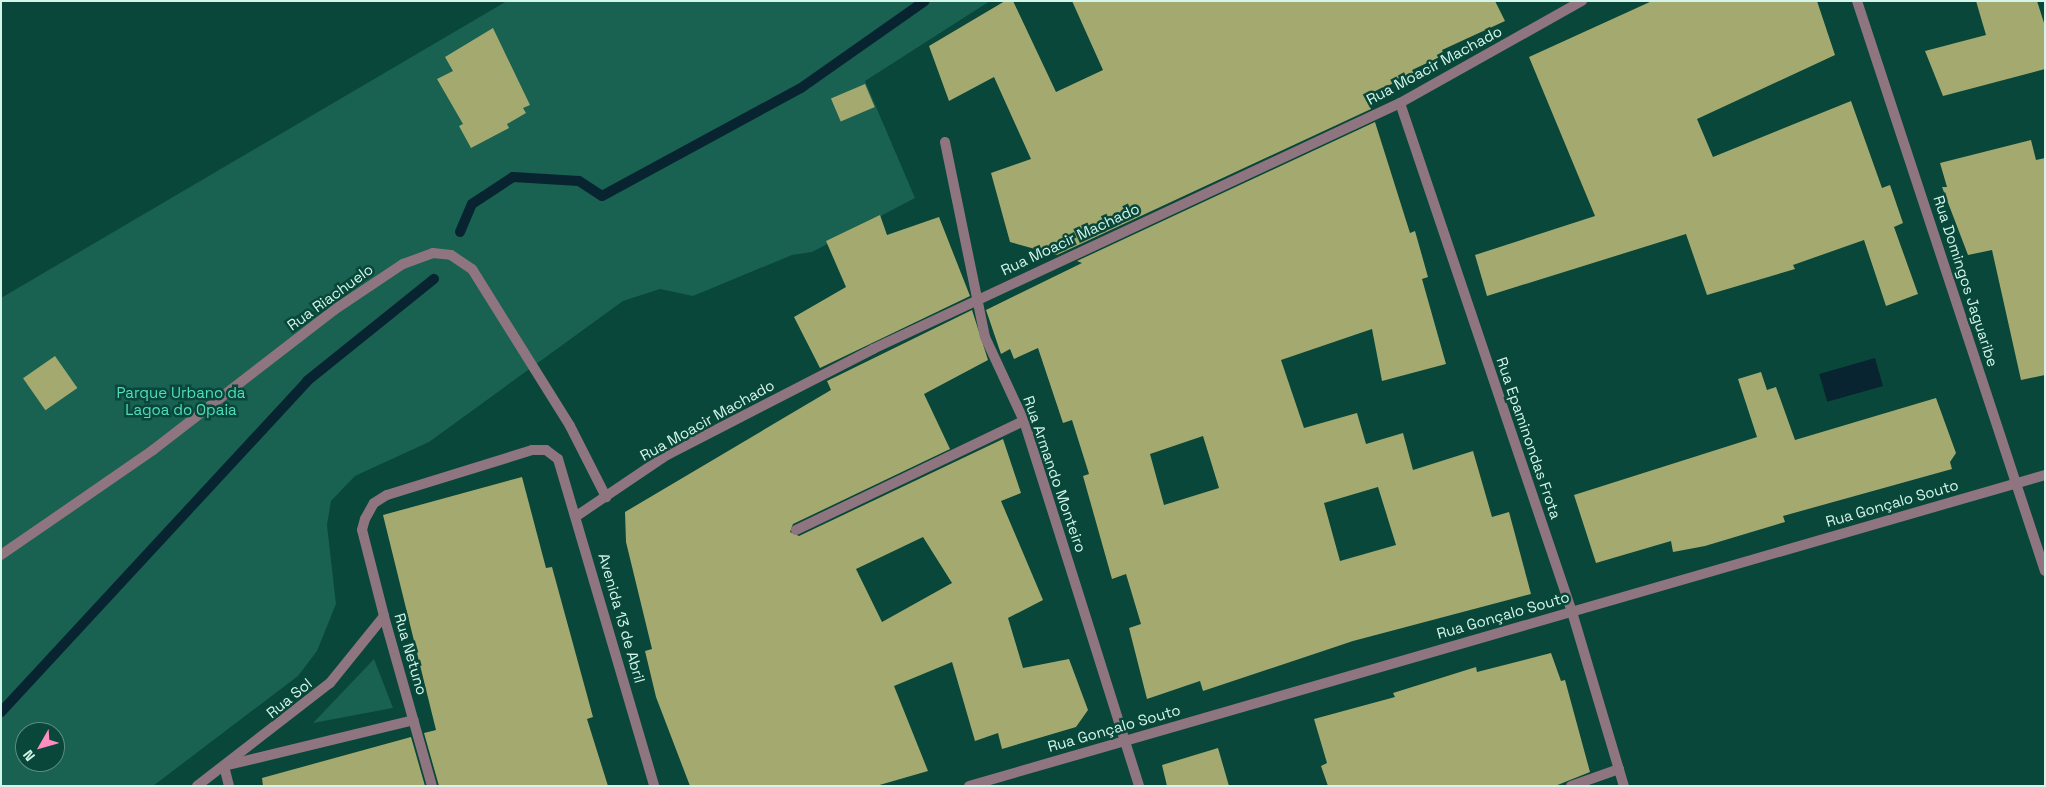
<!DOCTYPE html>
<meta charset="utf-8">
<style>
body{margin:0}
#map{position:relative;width:2046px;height:787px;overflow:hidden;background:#084739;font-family:"Space Grotesk",sans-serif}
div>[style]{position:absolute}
.green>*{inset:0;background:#196150}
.water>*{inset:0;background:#092431;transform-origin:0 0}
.stream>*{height:10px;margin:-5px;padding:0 5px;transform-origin:5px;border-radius:5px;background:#092431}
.building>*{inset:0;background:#a4aa6f;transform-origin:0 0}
.service>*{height:10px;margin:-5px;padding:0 5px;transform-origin:5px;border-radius:5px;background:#8f757f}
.minor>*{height:10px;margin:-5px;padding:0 5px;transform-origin:5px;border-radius:5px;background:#8f757f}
span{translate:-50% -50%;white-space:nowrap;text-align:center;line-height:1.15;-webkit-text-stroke:5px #084739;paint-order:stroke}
.street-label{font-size:15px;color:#d2f6ea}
.park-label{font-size:15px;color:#51debb}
.frame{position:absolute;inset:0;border:2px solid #d2f6ea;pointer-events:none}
.north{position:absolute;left:15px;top:722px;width:50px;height:50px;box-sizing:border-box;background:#084739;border:1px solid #598d80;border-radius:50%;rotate:232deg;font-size:14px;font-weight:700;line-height:20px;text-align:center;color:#d2f6ea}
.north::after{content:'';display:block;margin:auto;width:18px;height:22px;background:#fd8ebf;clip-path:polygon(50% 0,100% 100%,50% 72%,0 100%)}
</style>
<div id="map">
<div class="green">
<i style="clip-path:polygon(evenodd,507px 1px,990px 1px,865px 81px,915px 198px,812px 252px,792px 255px,693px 296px,660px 289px,623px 301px,429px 442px,355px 476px,331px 501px,327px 525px,336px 604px,317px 651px,298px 676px,153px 786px,1px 786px,1px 298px,507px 1px,25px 732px,55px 732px,55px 762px,25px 762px,25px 732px)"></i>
<i style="clip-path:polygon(374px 659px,393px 708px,313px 723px)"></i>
</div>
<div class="water">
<i style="left:1875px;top:358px;width:29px;height:58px;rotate:74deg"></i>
</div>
<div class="stream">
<i style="left:460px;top:232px;width:30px;rotate:-67deg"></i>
<i style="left:472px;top:204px;width:49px;rotate:-33.4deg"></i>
<i style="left:513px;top:177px;width:66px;rotate:3.5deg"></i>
<i style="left:579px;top:181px;width:27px;rotate:33deg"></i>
<i style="left:602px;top:196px;width:226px;rotate:-28.5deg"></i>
<i style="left:801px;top:88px;width:151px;rotate:-35.1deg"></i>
<i style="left:1px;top:712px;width:451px;rotate:-47.2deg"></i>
<i style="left:307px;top:381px;width:163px;rotate:-38.8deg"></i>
</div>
<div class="building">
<i style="clip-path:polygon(1005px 1px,1013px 1px,1056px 92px,1103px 70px,1072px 1px,1495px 1px,1505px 21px,1442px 50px,1444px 55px,1412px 70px,1414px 74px,1367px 95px,1371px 109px,1057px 255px,1010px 242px,991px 173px,1031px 159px,994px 77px,949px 101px,929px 46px)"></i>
<i style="clip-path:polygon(1652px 1px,1817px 1px,1835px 55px,1697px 119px,1713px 157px,1851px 101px,1882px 188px,1890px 185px,1903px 223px,1894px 227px,1918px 294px,1886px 306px,1864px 240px,1793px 265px,1795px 269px,1707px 295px,1686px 234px,1487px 296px,1475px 255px,1595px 216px,1529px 57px)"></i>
<i style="clip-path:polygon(1976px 1px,2037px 1px,2045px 26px,2045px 69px,1943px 96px,1925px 51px,1986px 35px)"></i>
<i style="clip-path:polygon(493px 28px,530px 105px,523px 108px,526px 113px,507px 124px,509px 128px,471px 148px,459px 126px,463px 124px,437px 79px,453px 71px,445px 57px)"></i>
<i style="left:865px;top:84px;width:25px;height:37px;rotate:67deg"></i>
<i style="clip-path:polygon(evenodd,1375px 122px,1410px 233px,1415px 231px,1428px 277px,1422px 279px,1446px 364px,1382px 381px,1372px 329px,1281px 360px,1304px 428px,1357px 413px,1366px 444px,1403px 433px,1413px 470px,1473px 451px,1492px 517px,1509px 512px,1531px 594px,1353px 641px,1203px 691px,1200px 681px,1147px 699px,1129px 628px,1141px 624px,1126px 574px,1112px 579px,1083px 476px,1089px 474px,1072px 420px,1063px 423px,1038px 348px,1014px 359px,1010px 349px,1001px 354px,986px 310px,1082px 263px,1077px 261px,1375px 122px,1203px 436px,1219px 488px,1164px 505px,1150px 454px,1203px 436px,1375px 122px,1378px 487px,1396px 545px,1340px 561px,1324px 503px,1378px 487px)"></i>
<i style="clip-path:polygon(2031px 140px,2036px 160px,2045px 158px,2045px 375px,2021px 380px,1992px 250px,1968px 255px,1942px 187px,1947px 187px,1940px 163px)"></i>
<i style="clip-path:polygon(880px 215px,887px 235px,939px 217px,970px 296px,820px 368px,794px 317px,846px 287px,826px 241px)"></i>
<i style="clip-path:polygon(evenodd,972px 310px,988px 360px,924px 394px,950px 449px,793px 524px,790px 532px,799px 536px,1003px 439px,1021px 493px,1001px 501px,1043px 600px,1008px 618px,1023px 668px,1069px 659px,1088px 710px,1076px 727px,1002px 749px,998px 733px,975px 741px,952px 662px,894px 686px,928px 771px,876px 786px,690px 786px,656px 697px,645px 651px,652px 649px,626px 542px,625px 512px,831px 390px,827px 381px,972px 310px,923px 537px,952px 583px,882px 622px,856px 569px,923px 537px)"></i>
<i style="left:55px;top:356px;width:39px;height:39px;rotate:55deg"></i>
<i style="clip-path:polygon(1761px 372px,1767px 390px,1776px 387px,1795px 440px,1936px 398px,1956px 453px,1950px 462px,1952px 469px,1783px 516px,1785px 522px,1705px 546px,1673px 552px,1671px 541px,1596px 563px,1574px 495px,1757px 437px,1738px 379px)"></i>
<i style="clip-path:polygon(522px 477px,546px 568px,552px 567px,593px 717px,587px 719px,608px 786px,439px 786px,424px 733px,436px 730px,383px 515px)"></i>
<i style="clip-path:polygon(1551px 653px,1561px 681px,1565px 680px,1590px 772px,1555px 786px,1328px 786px,1321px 766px,1327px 763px,1314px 719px,1395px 697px,1393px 693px,1476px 667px,1477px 672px)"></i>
<i style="clip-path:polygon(411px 737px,425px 786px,263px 786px,262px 778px)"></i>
<i style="clip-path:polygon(1218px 748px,1229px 786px,1167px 786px,1162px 765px)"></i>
</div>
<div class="service">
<i style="left:796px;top:530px;width:253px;rotate:-25.6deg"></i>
<i style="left:1571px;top:786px;width:51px;rotate:-19.5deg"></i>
</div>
<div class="minor">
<i style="left:1857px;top:1px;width:600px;rotate:71.75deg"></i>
<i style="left:1400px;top:103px;width:537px;rotate:71.33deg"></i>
<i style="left:1572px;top:612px;width:182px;rotate:73.4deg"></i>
<i style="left:945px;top:142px;width:199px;rotate:78.4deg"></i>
<i style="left:985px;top:337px;width:93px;rotate:65.1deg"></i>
<i style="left:1024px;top:421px;width:383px;rotate:72.5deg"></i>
<i style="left:578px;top:515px;width:107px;rotate:-34deg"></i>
<i style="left:667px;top:455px;width:232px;rotate:-27.2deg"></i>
<i style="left:873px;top:349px;width:582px;rotate:-25.02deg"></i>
<i style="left:1400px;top:103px;width:209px;rotate:-29.3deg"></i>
<i style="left:1px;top:555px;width:185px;rotate:-34.6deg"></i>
<i style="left:153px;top:450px;width:229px;rotate:-37.7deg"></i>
<i style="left:334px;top:310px;width:83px;rotate:-33.7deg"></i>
<i style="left:403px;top:264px;width:32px;rotate:-20deg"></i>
<i style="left:433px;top:253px;width:18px;rotate:6deg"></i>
<i style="left:451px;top:255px;width:25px;rotate:34deg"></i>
<i style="left:472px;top:269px;width:185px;rotate:58deg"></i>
<i style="left:570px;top:426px;width:80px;rotate:63.1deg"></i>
<i style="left:197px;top:786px;width:168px;rotate:-37.8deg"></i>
<i style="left:330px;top:683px;width:86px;rotate:-51.1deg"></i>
<i style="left:229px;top:786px;width:21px;rotate:-104deg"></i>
<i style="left:224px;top:766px;width:195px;rotate:-13.6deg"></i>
<i style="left:432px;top:786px;width:177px;rotate:-105.8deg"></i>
<i style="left:384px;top:616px;width:89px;rotate:-104.3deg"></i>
<i style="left:362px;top:530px;width:11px;rotate:-75deg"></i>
<i style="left:365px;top:519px;width:18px;rotate:-61deg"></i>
<i style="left:374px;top:503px;width:15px;rotate:-32deg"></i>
<i style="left:387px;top:495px;width:152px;rotate:-17.2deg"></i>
<i style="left:532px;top:450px;width:14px"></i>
<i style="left:546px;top:450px;width:15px;rotate:37deg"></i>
<i style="left:558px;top:459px;width:341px;rotate:73.6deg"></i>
<i style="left:969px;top:786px;width:1120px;rotate:-16.12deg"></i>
</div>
<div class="street-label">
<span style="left:1434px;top:65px;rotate:-28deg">Rua Moacir Machado</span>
<span style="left:1070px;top:239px;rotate:-25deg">Rua Moacir Machado</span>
<span style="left:1966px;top:281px;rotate:72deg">Rua Domingos Jaguaribe</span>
<span style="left:330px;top:297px;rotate:-36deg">Rua Riachuelo</span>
<span style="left:707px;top:420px;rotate:-29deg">Rua Moacir Machado</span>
<span style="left:1529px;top:438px;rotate:71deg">Rua Epaminondas Frota</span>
<span style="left:1055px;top:474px;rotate:71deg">Rua Armando Monteiro</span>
<span style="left:1892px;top:503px;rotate:-16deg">Rua Gonçalo Souto</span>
<span style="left:1503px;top:615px;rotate:-16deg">Rua Gonçalo Souto</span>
<span style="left:622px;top:618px;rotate:74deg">Avenida 13 de Abril</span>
<span style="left:411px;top:654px;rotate:74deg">Rua Netuno</span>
<span style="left:289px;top:698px;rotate:-39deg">Rua Sol</span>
<span style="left:1114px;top:728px;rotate:-16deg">Rua Gonçalo Souto</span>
</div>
<div class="park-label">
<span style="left:181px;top:401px">Parque Urbano da<br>Lagoa do Opaia</span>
</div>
<div class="frame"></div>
<div class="north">N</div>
</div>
